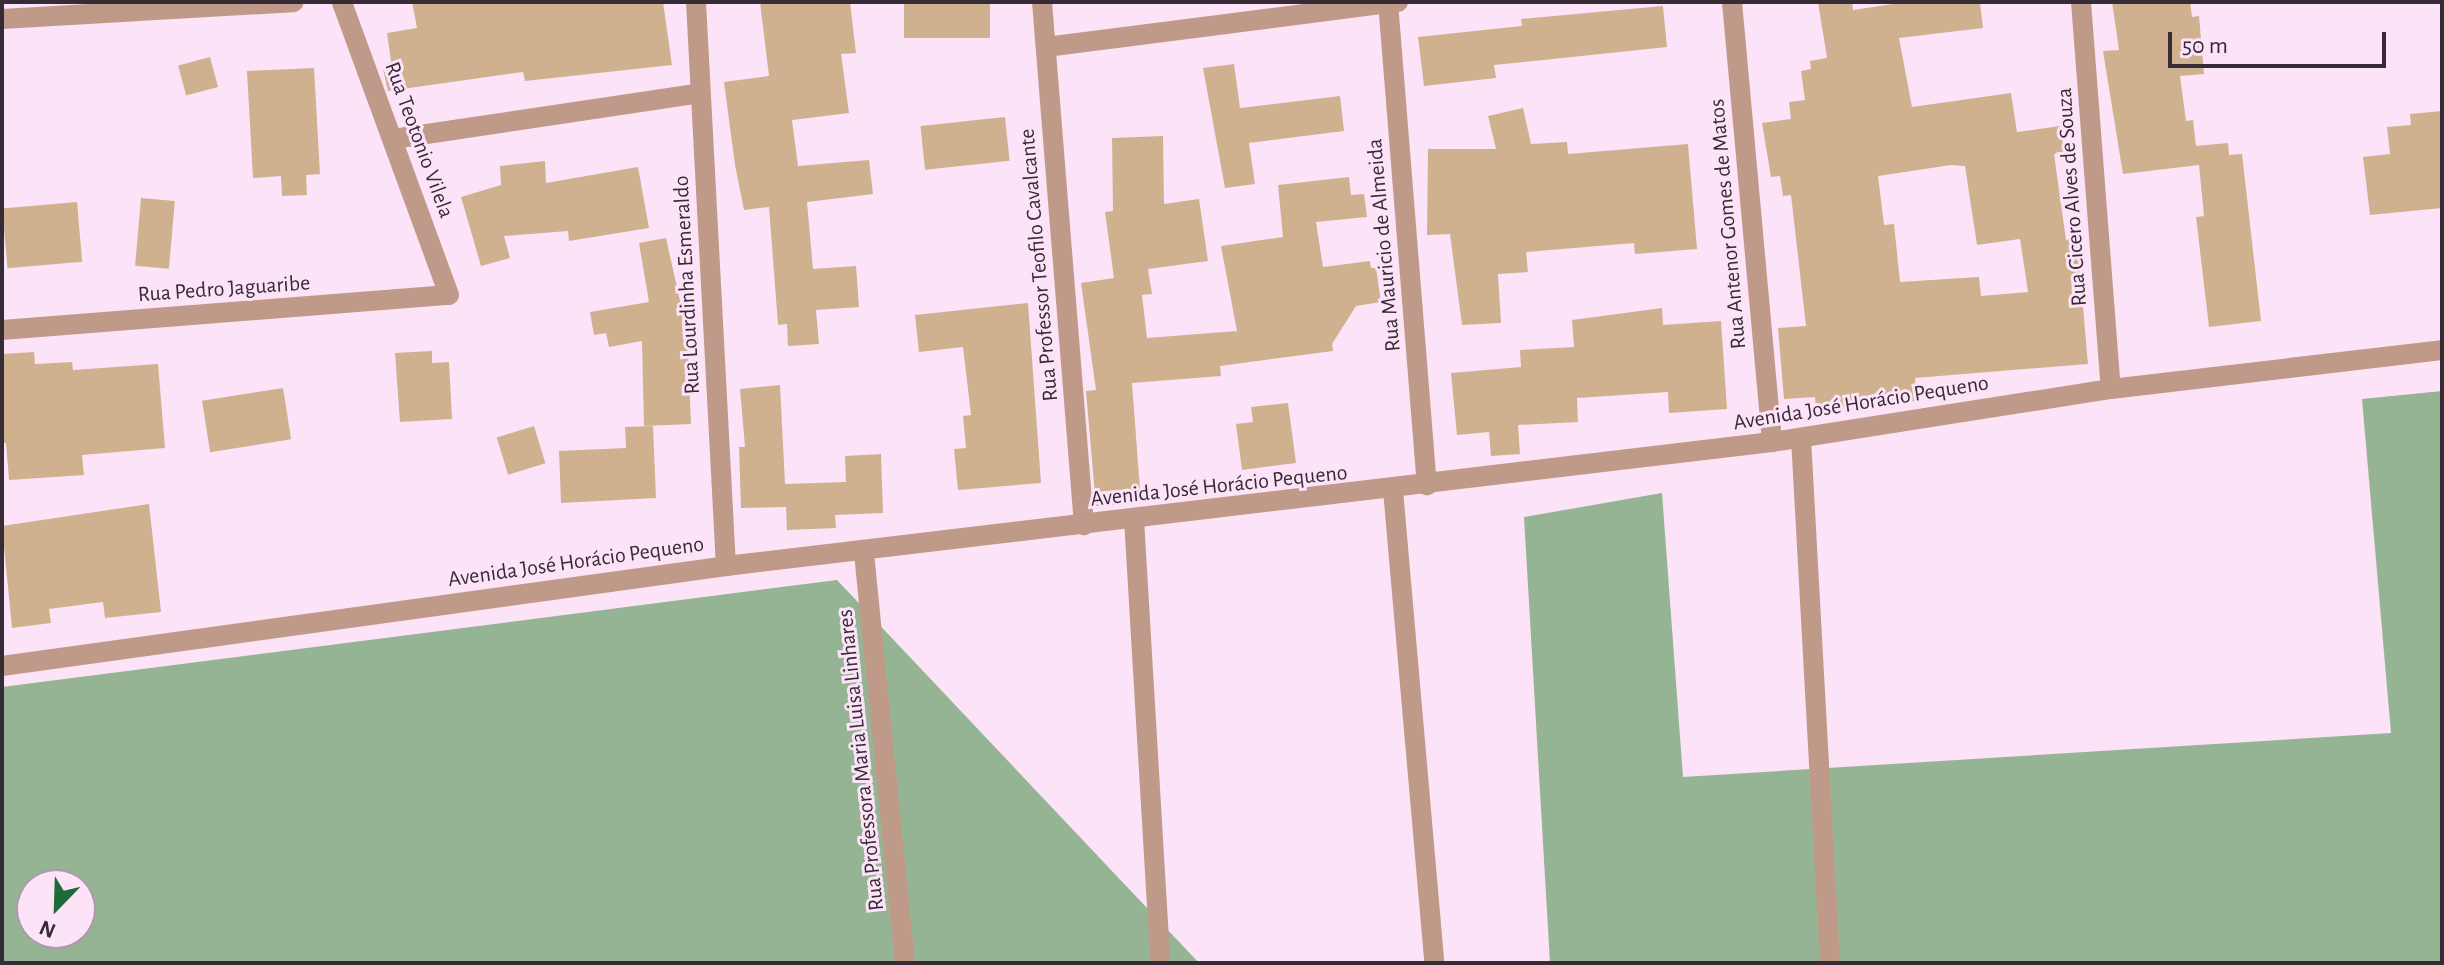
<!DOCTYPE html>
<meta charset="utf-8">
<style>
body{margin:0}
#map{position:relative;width:2444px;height:965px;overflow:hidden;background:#fce3f8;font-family:"Alegreya Sans",sans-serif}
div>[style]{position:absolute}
.forest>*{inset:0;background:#95b494}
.building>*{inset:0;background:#cfb190;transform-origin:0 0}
.minor>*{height:20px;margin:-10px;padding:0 10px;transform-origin:10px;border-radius:10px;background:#c09a89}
span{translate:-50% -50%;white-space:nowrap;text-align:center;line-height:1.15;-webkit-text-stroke:6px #fce3f8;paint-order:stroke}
.street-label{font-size:22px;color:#372b36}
.frame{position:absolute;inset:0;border:4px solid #372b36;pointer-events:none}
.north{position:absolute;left:16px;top:869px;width:80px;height:80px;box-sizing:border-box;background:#fce3f8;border:2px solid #ad99aa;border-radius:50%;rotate:203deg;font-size:22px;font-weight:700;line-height:32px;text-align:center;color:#372b36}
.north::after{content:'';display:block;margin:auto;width:28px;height:36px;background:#1e6a39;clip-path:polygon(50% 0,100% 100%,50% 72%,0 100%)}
.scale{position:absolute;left:2168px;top:32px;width:218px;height:36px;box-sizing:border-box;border:4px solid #372b36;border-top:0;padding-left:10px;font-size:24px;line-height:28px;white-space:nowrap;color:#372b36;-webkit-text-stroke:6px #fce3f8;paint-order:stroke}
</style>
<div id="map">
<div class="forest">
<i style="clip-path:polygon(2442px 391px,2442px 963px,1550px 963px,1524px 517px,1662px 493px,1683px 777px,2391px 733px,2362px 399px)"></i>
<i style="clip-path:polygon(evenodd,837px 580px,1199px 963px,2px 963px,2px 687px,837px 580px,32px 885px,80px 885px,80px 933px,32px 933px,32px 885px)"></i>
</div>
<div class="building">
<i style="clip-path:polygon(412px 2px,663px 2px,672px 65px,525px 81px,523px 72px,388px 91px,383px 69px,392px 68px,387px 33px,417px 28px)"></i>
<i style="clip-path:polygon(760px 2px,850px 2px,856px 53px,841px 54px,849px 113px,792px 120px,798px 166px,869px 160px,873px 194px,807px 202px,813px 269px,856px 266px,859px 307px,816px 310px,819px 344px,788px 346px,787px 324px,778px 325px,769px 207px,744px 210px,735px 165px,724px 82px,769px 76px)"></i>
<i style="left:904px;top:2px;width:86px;height:36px"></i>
<i style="clip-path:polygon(evenodd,1818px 2px,1852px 2px,1853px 10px,1907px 2px,1980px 2px,1983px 28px,1899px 38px,1912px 107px,2011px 93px,2017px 132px,2060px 126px,2064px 152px,2054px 154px,2066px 240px,2077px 238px,2088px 364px,1915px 378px,1917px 401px,1816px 410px,1815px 397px,1784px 399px,1778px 328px,1806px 326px,1791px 195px,1783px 196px,1780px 176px,1771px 177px,1762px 123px,1791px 119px,1789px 102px,1805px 100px,1801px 71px,1811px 69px,1810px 61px,1827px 58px,1818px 2px,1951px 165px,1965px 166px,1977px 245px,2020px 239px,2028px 292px,1981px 296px,1979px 277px,1900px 282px,1894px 224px,1884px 225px,1878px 176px,1951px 165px)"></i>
<i style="clip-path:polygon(2112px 2px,2190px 2px,2192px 17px,2199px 16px,2204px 74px,2180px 76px,2186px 121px,2193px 120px,2196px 146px,2228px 143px,2229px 155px,2242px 154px,2261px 321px,2209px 327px,2196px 217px,2204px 216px,2199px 165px,2123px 174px,2103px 51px,2119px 50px)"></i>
<i style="clip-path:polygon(1663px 6px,1667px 47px,1494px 65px,1496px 78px,1424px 86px,1418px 37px,1522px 26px,1521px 19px)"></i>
<i style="left:210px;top:57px;width:31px;height:33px;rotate:75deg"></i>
<i style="clip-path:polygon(1234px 64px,1240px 108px,1340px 96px,1344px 131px,1249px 143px,1255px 184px,1225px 188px,1203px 68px)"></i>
<i style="clip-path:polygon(314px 68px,320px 174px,306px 175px,307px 195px,282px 196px,281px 176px,253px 178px,247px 71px)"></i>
<i style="clip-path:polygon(1523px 108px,1531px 144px,1567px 142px,1568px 154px,1688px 144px,1697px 249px,1635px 254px,1634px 243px,1526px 252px,1528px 272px,1498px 274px,1501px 323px,1462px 325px,1450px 234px,1427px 235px,1428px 149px,1496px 149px,1488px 116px)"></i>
<i style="clip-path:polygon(2442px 111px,2442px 208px,2370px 215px,2363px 157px,2390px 154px,2387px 127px,2411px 125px,2410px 114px)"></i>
<i style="left:1005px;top:117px;width:44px;height:85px;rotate:84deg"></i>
<i style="clip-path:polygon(1163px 136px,1164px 204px,1199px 199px,1208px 261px,1148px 269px,1152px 294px,1142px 295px,1147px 338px,1237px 331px,1221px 246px,1283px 237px,1278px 185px,1349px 177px,1351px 195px,1364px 194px,1367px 217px,1316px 222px,1323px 267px,1370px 261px,1371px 268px,1376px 268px,1381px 302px,1356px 306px,1332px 344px,1333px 351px,1220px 366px,1221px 376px,1132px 383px,1141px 503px,1096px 506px,1086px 391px,1096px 390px,1081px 283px,1114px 278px,1105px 212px,1113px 211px,1112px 138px)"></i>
<i style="clip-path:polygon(545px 161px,546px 183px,638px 167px,649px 228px,569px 241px,568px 231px,504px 236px,510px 258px,481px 266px,461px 197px,501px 185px,500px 166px)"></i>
<i style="left:141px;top:198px;width:34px;height:68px;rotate:5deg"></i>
<i style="left:77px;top:202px;width:60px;height:75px;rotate:85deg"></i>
<i style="clip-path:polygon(666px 238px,687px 332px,691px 424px,644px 426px,642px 341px,609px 347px,606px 333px,594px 335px,590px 312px,649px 302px,639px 243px)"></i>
<i style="clip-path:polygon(1028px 303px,1041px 483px,958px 490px,954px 449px,966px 448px,963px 416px,971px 415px,963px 347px,919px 352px,915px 315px)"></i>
<i style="clip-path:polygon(1662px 308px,1663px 325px,1721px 321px,1727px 409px,1669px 413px,1668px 392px,1577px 398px,1578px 422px,1518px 425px,1520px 454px,1491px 456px,1489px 432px,1457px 435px,1451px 373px,1521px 367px,1520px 350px,1574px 347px,1572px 320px)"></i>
<i style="clip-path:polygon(432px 351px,432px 363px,449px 362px,452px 419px,400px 422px,395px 353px)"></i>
<i style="clip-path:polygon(34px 352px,35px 364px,72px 362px,73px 370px,158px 364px,165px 448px,82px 455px,84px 475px,9px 480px,6px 443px,2px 443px,2px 354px)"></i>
<i style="clip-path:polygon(780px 385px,785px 484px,846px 482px,845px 456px,881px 454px,883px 513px,835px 515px,836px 528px,787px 530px,786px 507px,741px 508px,739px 447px,745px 447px,740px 389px)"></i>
<i style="left:283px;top:388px;width:52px;height:82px;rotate:81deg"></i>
<i style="clip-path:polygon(1288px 403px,1296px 463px,1242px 470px,1236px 424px,1253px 422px,1251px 407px)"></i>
<i style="left:534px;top:426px;width:39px;height:39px;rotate:73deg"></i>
<i style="clip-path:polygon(653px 426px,656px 498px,561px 503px,559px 451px,626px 448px,625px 427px)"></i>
<i style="clip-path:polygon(149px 504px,161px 612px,105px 618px,103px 602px,49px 609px,51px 623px,12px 628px,2px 526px)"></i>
</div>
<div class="minor">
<i style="left:696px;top:2px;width:565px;rotate:86.96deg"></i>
<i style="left:1042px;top:2px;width:525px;rotate:85.41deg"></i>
<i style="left:1388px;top:2px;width:485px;rotate:85.4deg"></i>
<i style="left:1732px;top:2px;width:442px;rotate:84.8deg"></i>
<i style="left:2081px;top:2px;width:388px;rotate:85.6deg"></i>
<i style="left:2px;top:19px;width:292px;rotate:-3.3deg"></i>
<i style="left:1046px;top:47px;width:355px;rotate:-7.3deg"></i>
<i style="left:393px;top:139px;width:311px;rotate:-8.5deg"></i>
<i style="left:2px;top:330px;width:448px;rotate:-4.5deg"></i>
<i style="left:449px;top:295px;width:312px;rotate:-110.1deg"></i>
<i style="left:1801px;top:438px;width:526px;rotate:86.84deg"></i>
<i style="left:1393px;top:490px;width:475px;rotate:85deg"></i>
<i style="left:1134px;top:519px;width:445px;rotate:86.6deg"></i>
<i style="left:864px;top:553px;width:412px;rotate:84.3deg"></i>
<i style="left:2px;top:666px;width:731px;rotate:-7.86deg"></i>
<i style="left:726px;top:566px;width:1053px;rotate:-6.76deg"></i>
<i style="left:1772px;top:442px;width:343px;rotate:-8.9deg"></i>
<i style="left:2111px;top:389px;width:333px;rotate:-6.7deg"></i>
</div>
<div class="street-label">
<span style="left:419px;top:140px;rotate:70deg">Rua Teotonio Vilela</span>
<span style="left:2072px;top:197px;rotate:-94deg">Rua Cicero Alves de Souza</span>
<span style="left:1728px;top:224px;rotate:-95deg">Rua Antenor Gomes de Matos</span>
<span style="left:1384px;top:245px;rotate:-95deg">Rua Mauricio de Almeida</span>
<span style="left:1039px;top:265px;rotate:-95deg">Rua Professor Teofilo Cavalcante</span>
<span style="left:687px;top:285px;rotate:-93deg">Rua Lourdinha Esmeraldo</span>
<span style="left:224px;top:289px;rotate:-4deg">Rua Pedro Jaguaribe</span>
<span style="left:1861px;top:403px;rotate:-9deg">Avenida José Horácio Pequeno</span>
<span style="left:1219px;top:486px;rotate:-6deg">Avenida José Horácio Pequeno</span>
<span style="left:576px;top:562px;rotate:-8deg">Avenida José Horácio Pequeno</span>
<span style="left:861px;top:760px;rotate:-96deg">Rua Professora Maria Luisa Linhares</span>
</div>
<div class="frame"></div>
<div class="north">N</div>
<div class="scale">50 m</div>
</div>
